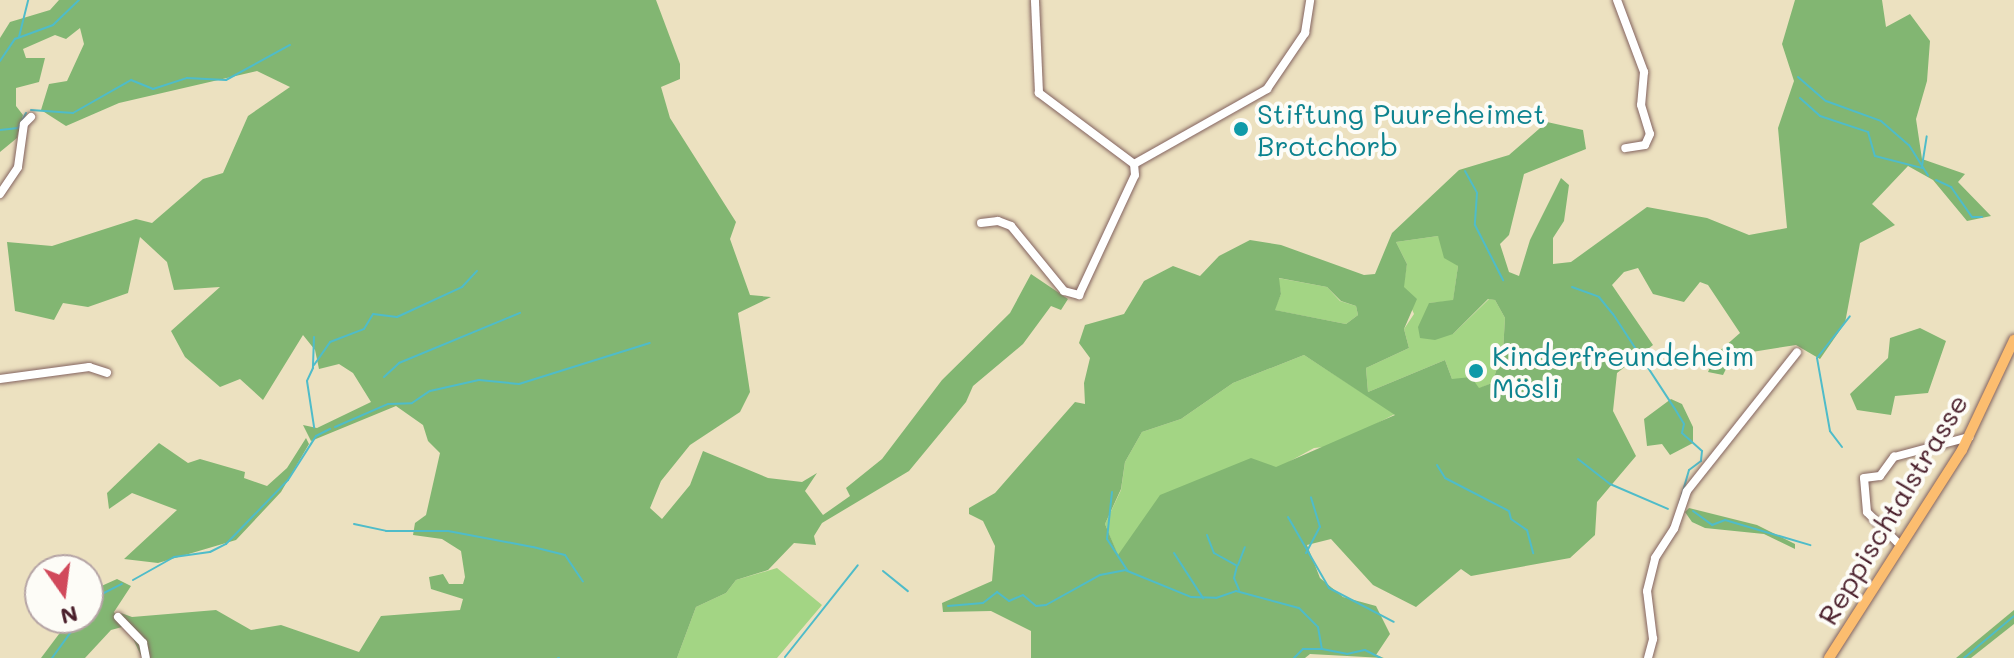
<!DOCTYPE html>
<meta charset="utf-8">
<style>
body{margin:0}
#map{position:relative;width:2014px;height:658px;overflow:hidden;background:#ece1c0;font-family:Mali,sans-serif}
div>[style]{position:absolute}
.green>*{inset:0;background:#a3d584}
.forest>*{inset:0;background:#82b672}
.stream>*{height:2px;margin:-1px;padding:0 1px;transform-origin:1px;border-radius:1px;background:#4fbcc9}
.roads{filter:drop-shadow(0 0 2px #83635f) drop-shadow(0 0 2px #83635f)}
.minor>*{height:8px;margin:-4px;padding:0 4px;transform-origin:4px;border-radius:4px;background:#fff}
.major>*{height:10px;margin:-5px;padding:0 5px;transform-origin:5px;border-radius:5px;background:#fcbd6f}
.dots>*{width:22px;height:22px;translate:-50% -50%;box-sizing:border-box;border:4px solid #fdfcf7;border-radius:50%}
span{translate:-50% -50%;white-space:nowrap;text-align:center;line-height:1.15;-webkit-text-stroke:8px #fdfcf7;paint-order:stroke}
.culture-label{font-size:28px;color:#0d838f}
.left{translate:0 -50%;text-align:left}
.street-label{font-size:28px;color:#4a1f2b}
.north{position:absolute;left:24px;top:554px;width:80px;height:80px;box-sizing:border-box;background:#fdfcf7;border:2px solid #b5a4a5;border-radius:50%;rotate:166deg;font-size:22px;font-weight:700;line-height:32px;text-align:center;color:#4a1f2b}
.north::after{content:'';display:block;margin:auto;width:28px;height:36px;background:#d1495b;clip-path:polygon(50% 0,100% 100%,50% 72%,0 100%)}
</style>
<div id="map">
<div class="green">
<i style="clip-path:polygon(1438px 236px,1458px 266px,1453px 301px,1429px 303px,1453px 334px,1489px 299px,1495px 300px,1505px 318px,1503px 351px,1492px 383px,1478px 389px,1452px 379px,1445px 360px,1368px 392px,1366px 368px,1409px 348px,1404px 329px,1414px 314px,1403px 288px,1407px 264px,1396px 242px)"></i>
<i style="clip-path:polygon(1278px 278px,1327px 287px,1340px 301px,1356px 306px,1358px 315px,1346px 324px,1274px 310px,1281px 294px)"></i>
<i style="clip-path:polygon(1304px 355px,1395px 414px,1334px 446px,1314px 448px,1118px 556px,1105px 524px,1121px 490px,1125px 462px,1142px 432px,1181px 419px,1233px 383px)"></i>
<i style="clip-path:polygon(777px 568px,822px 605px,777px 658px,677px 658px,696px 607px,726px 593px,736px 580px)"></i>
</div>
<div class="forest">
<i style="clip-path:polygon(59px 0,656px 0,680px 64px,680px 79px,661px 87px,670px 118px,736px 222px,730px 239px,750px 295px,771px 297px,738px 313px,750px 392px,740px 412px,690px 445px,661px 481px,650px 508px,662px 519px,690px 485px,703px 451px,768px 478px,802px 482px,817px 473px,805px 491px,823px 515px,850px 496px,846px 488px,882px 459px,942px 380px,1010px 313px,1031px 274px,1068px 299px,1061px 310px,1051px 306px,1023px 344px,973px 386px,966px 402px,909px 471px,822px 523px,814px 536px,816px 545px,794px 543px,768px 570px,736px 580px,726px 593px,696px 607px,677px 658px,142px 658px,121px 613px,132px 617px,216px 610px,251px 630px,281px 625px,359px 652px,381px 616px,460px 610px,463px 599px,431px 589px,429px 577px,443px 574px,449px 584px,463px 584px,465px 577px,461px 551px,442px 539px,413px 535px,415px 523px,426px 515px,440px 453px,428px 441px,423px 425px,396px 406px,311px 441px,303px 425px,317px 428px,371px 402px,353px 373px,339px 364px,319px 369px,315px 350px,303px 335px,263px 400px,240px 379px,220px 387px,185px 357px,171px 331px,220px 287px,174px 290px,167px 262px,140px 237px,128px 293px,88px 307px,63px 303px,54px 320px,15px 311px,7px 242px,52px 246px,136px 219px,152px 223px,203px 179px,223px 173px,248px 116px,290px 87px,257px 71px,119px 103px,66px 126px,41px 110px,49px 84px,67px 81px,84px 44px,80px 28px,66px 39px,55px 35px,23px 49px,26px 58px,45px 58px,39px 82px,16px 88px,16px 106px,23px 115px,17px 138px,0 152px,0 38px,10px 22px,50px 10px)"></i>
<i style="clip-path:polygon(evenodd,1795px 0,1882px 0,1886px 27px,1910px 14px,1930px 41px,1927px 81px,1916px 119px,1922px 159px,1965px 174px,1958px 182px,1991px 216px,1967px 221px,1933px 180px,1908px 166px,1872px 204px,1895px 225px,1860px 243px,1845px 323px,1820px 359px,1796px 345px,1733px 355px,1723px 375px,1708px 372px,1716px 354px,1740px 333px,1708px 285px,1700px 282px,1684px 302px,1653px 294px,1638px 268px,1624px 272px,1612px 285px,1653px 345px,1617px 373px,1613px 411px,1636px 456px,1597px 502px,1595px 535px,1570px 558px,1471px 576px,1461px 569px,1416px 607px,1373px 585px,1331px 539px,1307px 545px,1320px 578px,1343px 597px,1376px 606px,1390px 634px,1376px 655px,1384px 658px,1310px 654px,1305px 658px,1031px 658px,1031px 631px,991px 611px,943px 612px,942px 603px,992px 581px,995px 546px,983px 521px,969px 514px,969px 508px,995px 493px,1075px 402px,1085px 404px,1084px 383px,1090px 358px,1079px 343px,1085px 325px,1124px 314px,1144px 281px,1173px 266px,1200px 276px,1219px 256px,1250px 240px,1281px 245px,1364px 275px,1375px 274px,1392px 233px,1459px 170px,1509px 155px,1547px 122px,1583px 130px,1586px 149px,1524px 174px,1509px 235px,1500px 244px,1509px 272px,1519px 276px,1530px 240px,1561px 178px,1569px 185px,1564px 221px,1553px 238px,1553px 264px,1571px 262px,1647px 207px,1707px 218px,1749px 235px,1787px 228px,1778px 128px,1794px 81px,1782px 44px,1795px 0,1438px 236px,1444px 258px,1458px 266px,1453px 300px,1429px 303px,1418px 327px,1420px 338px,1435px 340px,1453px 334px,1488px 299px,1495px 300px,1505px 318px,1503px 351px,1492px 383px,1479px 388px,1471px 377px,1452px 379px,1445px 360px,1368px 392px,1366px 368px,1409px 348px,1404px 329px,1417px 299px,1404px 287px,1407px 264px,1396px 242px,1438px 236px,1795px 0,1279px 278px,1327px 287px,1341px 301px,1356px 306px,1358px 315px,1346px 324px,1275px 310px,1281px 294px,1279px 278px,1795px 0,1304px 355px,1395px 415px,1276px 467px,1251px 458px,1160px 495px,1118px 555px,1105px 524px,1121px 489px,1125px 462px,1142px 432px,1181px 419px,1233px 383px,1304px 355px)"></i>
<i style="clip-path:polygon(1920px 328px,1946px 341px,1928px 393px,1895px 396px,1891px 415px,1857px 410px,1850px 394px,1888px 358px,1890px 338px)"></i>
<i style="clip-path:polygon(1671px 399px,1682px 404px,1693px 427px,1693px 443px,1670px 455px,1662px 444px,1647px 446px,1644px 419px)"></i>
<i style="clip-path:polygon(306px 438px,309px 444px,281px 492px,236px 540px,158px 563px,124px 559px,177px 510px,132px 493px,109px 509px,107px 493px,159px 443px,188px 463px,200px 459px,245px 472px,244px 478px,267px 486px,287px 468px)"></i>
<i style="clip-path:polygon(1689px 508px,1757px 525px,1795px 544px,1795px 549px,1764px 534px,1705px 528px,1692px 522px,1685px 512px)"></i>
<i style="clip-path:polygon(117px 579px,131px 586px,114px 612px,122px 627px,111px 630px,85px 658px,41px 658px,71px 618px,88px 618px,88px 592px)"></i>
<i style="clip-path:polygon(2014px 610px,2014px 624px,1971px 658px,1956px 658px)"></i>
</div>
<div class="stream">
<i style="left:19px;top:37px;width:38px;rotate:-76deg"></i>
<i style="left:0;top:61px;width:27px;rotate:-56deg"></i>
<i style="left:15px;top:39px;width:40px;rotate:-20.2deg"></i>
<i style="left:53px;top:25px;width:36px;rotate:-44deg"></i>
<i style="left:1798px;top:77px;width:37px;rotate:41deg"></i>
<i style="left:1826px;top:101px;width:59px;rotate:20deg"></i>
<i style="left:1881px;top:121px;width:37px;rotate:41deg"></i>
<i style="left:1909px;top:145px;width:36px;rotate:58deg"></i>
<i style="left:1800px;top:98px;width:27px;rotate:42deg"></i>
<i style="left:1820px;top:116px;width:51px;rotate:18.4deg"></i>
<i style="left:1868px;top:132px;width:25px;rotate:74deg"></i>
<i style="left:1875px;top:156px;width:49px;rotate:14.3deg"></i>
<i style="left:31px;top:110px;width:42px;rotate:4.1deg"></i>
<i style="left:73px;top:113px;width:67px;rotate:-29.6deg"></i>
<i style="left:131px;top:80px;width:24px;rotate:22deg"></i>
<i style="left:153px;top:89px;width:36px;rotate:-18deg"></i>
<i style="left:187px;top:78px;width:39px;rotate:3deg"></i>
<i style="left:226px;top:80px;width:73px;rotate:-28.7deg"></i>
<i style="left:0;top:130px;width:18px;rotate:-6deg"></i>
<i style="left:18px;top:128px;width:17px;rotate:-62deg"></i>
<i style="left:1922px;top:166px;width:30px;rotate:-81deg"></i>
<i style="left:1465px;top:171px;width:25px;rotate:61deg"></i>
<i style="left:1477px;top:193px;width:32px;rotate:94deg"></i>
<i style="left:1475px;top:225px;width:62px;rotate:63deg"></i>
<i style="left:1936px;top:180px;width:17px;rotate:25deg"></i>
<i style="left:1951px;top:187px;width:37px;rotate:55deg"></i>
<i style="left:1972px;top:217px;width:10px"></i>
<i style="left:1572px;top:287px;width:29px;rotate:20deg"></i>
<i style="left:1599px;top:297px;width:22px;rotate:51deg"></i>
<i style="left:1613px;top:314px;width:113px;rotate:56.9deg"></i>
<i style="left:1675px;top:409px;width:17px;rotate:59deg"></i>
<i style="left:1684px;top:424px;width:9px;rotate:103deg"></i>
<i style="left:1682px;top:433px;width:27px;rotate:42deg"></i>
<i style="left:1702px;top:451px;width:10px;rotate:96deg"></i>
<i style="left:1701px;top:461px;width:15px;rotate:143deg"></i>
<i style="left:1689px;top:470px;width:36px;rotate:106deg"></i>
<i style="left:314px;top:337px;width:31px;rotate:92deg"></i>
<i style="left:313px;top:368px;width:14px;rotate:115deg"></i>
<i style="left:307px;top:381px;width:47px;rotate:81.3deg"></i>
<i style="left:314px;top:365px;width:28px;rotate:-55deg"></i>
<i style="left:330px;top:342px;width:36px;rotate:-21deg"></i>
<i style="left:364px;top:329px;width:17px;rotate:-59deg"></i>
<i style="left:373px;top:314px;width:24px;rotate:7deg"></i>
<i style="left:397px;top:317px;width:72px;rotate:-24.8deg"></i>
<i style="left:462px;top:287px;width:22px;rotate:-47deg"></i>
<i style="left:384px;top:377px;width:21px;rotate:-43deg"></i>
<i style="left:399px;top:363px;width:131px;rotate:-22.5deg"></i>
<i style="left:335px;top:427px;width:58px;rotate:-23.5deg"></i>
<i style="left:388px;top:404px;width:24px;rotate:-2deg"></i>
<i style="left:412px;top:403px;width:22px;rotate:-34deg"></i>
<i style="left:430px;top:391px;width:50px;rotate:-12.7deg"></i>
<i style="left:479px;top:380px;width:40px;rotate:5.7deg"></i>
<i style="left:519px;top:384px;width:137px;rotate:-17.4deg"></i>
<i style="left:1842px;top:447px;width:20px;rotate:-127deg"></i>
<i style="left:1830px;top:431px;width:74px;rotate:-100.1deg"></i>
<i style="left:1817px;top:358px;width:53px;rotate:-51.8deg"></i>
<i style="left:1578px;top:459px;width:41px;rotate:38deg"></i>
<i style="left:1610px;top:484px;width:63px;rotate:23.3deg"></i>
<i style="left:1437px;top:465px;width:15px;rotate:58deg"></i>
<i style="left:1445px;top:478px;width:72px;rotate:27.3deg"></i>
<i style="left:1509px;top:511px;width:8px;rotate:76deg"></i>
<i style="left:1511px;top:519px;width:19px;rotate:35deg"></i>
<i style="left:1527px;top:530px;width:24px;rotate:75deg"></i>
<i style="left:1112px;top:492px;width:47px;rotate:96.1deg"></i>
<i style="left:1107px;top:539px;width:38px;rotate:57deg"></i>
<i style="left:1693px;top:511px;width:24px;rotate:36deg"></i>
<i style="left:1712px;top:525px;width:14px;rotate:-21deg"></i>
<i style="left:1725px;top:520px;width:89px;rotate:16.4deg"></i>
<i style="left:1288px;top:517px;width:82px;rotate:60deg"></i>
<i style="left:1329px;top:588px;width:73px;rotate:27.6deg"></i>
<i style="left:354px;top:524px;width:33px;rotate:12deg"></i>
<i style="left:386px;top:531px;width:62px"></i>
<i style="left:448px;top:531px;width:86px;rotate:10.7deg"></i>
<i style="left:533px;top:547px;width:33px;rotate:14deg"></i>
<i style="left:565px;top:555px;width:32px;rotate:56deg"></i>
<i style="left:1207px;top:535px;width:19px;rotate:69deg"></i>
<i style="left:1214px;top:553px;width:26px;rotate:29deg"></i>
<i style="left:1237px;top:566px;width:12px;rotate:104deg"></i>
<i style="left:1234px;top:578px;width:13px;rotate:67deg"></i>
<i style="left:1174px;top:553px;width:54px;rotate:57.2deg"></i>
<i style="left:1306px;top:553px;width:30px;rotate:-62deg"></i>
<i style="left:1320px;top:527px;width:31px;rotate:-107deg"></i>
<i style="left:1238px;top:565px;width:19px;rotate:-69deg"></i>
<i style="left:883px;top:571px;width:32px;rotate:39deg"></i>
<i style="left:133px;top:580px;width:47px;rotate:-29.3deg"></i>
<i style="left:174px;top:557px;width:36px;rotate:-8deg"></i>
<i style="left:210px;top:552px;width:18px;rotate:-27deg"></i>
<i style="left:226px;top:544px;width:89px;rotate:-45.9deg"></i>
<i style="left:288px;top:480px;width:52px;rotate:-57.5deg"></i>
<i style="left:316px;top:436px;width:16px;rotate:-27deg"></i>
<i style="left:948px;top:606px;width:35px;rotate:-5deg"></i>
<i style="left:983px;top:603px;width:18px;rotate:-38deg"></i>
<i style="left:997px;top:592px;width:15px;rotate:37deg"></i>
<i style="left:1009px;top:601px;width:15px;rotate:-23deg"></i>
<i style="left:1023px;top:595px;width:17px;rotate:40deg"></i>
<i style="left:1036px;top:606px;width:10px;rotate:-6deg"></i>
<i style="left:1046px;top:605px;width:62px;rotate:-29.1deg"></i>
<i style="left:1100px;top:575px;width:25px;rotate:-11deg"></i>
<i style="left:1125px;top:570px;width:71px;rotate:22.2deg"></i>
<i style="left:1191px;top:597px;width:25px;rotate:2deg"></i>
<i style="left:1216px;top:598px;width:21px;rotate:-19deg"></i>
<i style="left:1236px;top:591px;width:65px;rotate:15.1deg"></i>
<i style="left:1299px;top:608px;width:27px;rotate:45deg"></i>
<i style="left:1318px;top:627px;width:22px;rotate:80deg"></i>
<i style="left:1322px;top:649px;width:25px;rotate:11deg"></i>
<i style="left:1347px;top:654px;width:18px;rotate:-13deg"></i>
<i style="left:1365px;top:650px;width:18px;rotate:27deg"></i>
<i style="left:88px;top:608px;width:14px;rotate:-54deg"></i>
<i style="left:96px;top:597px;width:29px;rotate:-27deg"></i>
<i style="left:785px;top:657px;width:117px;rotate:-51.6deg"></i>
<i style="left:52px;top:658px;width:49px;rotate:-54.1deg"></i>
<i style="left:558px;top:658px;width:1px"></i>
<i style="left:1294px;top:658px;width:13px;rotate:-45deg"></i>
<i style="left:1303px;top:649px;width:18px"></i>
<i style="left:1964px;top:658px;width:65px;rotate:-40deg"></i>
</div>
<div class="roads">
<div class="minor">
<i style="left:1617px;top:0;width:77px;rotate:69.4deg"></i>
<i style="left:1644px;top:72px;width:33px;rotate:95deg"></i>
<i style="left:1641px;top:105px;width:30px;rotate:73deg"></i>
<i style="left:1650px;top:134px;width:12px;rotate:114deg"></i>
<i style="left:1645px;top:145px;width:20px;rotate:171deg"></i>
<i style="left:1134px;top:164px;width:153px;rotate:-29.4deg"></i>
<i style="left:1267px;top:89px;width:68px;rotate:-55.8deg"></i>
<i style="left:1305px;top:33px;width:33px;rotate:-81deg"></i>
<i style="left:0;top:194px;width:32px;rotate:-56deg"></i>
<i style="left:18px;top:167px;width:43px;rotate:-82.1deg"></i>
<i style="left:24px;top:124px;width:10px;rotate:-45deg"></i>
<i style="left:981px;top:223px;width:17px;rotate:-7deg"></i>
<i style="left:998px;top:221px;width:14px;rotate:21deg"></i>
<i style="left:1011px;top:226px;width:84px;rotate:50.8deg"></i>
<i style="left:1064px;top:291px;width:16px;rotate:15deg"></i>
<i style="left:1079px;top:295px;width:132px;rotate:-65deg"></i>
<i style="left:1135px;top:175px;width:11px;rotate:-95deg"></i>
<i style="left:1134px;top:164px;width:119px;rotate:-143.2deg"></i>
<i style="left:1039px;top:93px;width:93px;rotate:-92.5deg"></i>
<i style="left:0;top:379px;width:90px;rotate:-7.7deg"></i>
<i style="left:89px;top:367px;width:19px;rotate:18deg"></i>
<i style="left:1901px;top:546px;width:48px;rotate:-135deg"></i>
<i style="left:1867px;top:512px;width:34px;rotate:-95deg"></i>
<i style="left:1864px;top:478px;width:16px;rotate:-7deg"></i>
<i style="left:1880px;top:476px;width:24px;rotate:-54deg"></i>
<i style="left:1894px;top:457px;width:78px;rotate:-14.9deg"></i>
<i style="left:118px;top:617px;width:36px;rotate:46deg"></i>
<i style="left:143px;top:643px;width:15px;rotate:79deg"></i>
<i style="left:1648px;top:658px;width:20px;rotate:-75deg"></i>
<i style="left:1653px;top:639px;width:48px;rotate:-97.1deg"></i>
<i style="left:1647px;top:591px;width:34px;rotate:-76deg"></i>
<i style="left:1655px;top:558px;width:35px;rotate:-57deg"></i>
<i style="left:1674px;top:529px;width:40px;rotate:-71.1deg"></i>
<i style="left:1687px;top:491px;width:177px;rotate:-51.6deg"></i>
</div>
<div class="major">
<i style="left:1829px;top:658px;width:247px;rotate:-57.4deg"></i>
<i style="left:1962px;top:450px;width:122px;rotate:-64.7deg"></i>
</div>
</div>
<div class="dots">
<i style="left:1241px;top:129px;background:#0f9aa8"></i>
<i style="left:1476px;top:371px;background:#0f9aa8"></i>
</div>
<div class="culture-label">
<span class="left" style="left:1257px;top:129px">Stiftung Puureheimet<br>Brotchorb</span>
<span class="left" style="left:1492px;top:371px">Kinderfreundeheim<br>Mösli</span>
</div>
<div class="street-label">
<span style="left:1892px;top:509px;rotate:-59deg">Reppischtalstrasse</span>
</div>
<div class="north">N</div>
</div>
